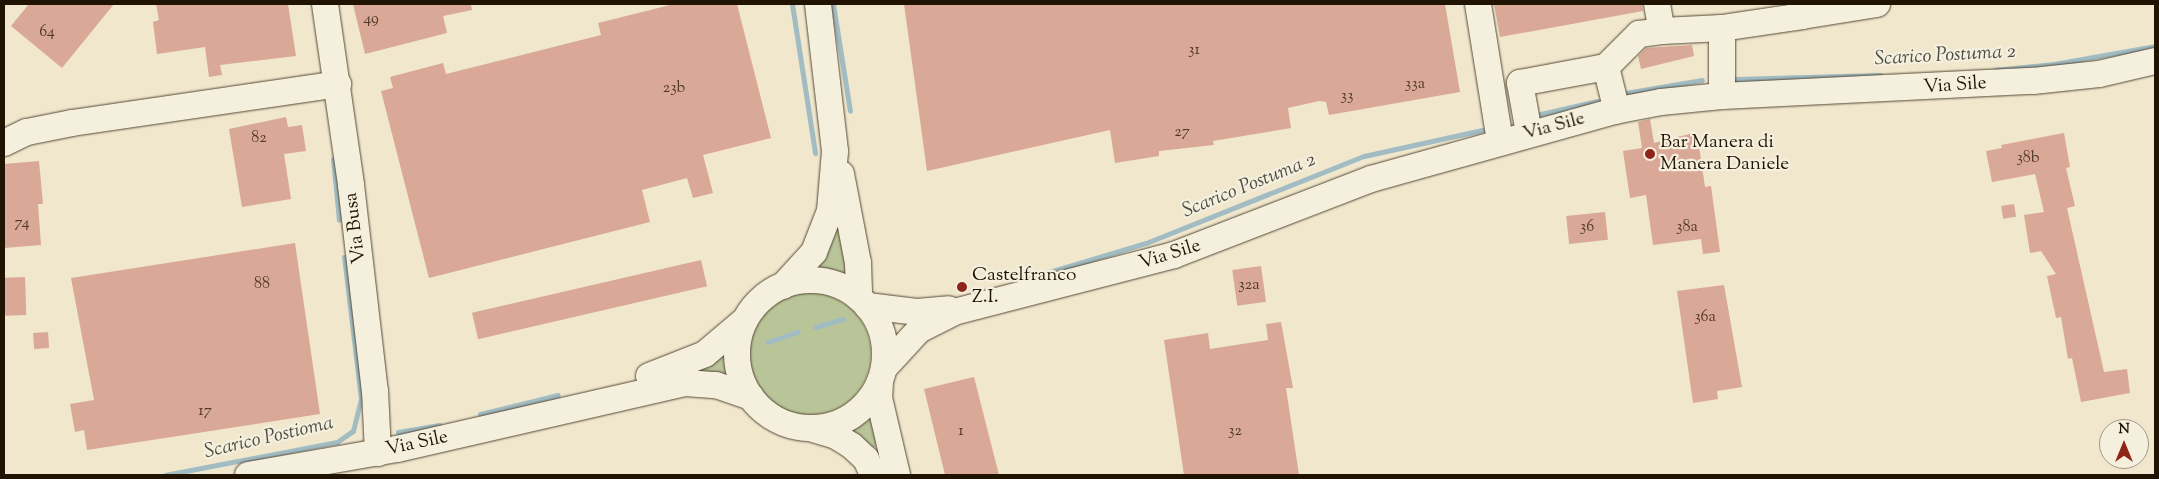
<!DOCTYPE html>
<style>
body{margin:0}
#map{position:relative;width:2159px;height:479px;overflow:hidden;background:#f0e7cd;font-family:"Sorts Mill Goudy",serif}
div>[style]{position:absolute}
.green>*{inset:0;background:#b9c598}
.round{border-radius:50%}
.stream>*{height:5px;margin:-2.5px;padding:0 2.5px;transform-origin:2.5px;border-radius:2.5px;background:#a1bcc3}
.building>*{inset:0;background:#daa897;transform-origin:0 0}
.roads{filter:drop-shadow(0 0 1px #554834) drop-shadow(0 0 1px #554834)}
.minor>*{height:26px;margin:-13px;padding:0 13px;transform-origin:13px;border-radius:13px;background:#f5efde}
.minor>.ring{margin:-13px;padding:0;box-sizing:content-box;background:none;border:26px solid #f5efde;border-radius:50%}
.dots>*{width:14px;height:14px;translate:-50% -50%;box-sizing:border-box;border:2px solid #f5efde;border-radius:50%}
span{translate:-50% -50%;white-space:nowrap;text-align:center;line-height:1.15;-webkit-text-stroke:4.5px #f5efde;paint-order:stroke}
.number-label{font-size:16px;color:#4f3826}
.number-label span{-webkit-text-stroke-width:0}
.street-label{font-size:19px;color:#211301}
.poi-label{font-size:19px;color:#211301}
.left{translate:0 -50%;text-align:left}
.water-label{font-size:20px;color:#4e4e45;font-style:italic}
.frame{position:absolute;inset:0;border:5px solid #211301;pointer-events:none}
.north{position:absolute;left:2099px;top:419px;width:50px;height:50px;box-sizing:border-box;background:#f5efde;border:1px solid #a09786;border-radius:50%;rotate:0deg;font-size:14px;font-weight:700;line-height:20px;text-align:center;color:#211301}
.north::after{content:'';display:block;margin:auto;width:18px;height:22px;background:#8f2418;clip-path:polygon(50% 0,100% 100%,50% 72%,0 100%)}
</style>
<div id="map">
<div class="green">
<i style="clip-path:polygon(835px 207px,848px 279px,827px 271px,808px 270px)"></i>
<i class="round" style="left:749px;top:293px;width:122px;height:122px"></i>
<i style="clip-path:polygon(727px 344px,732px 384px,668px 381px)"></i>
<i style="clip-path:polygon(869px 413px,881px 444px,868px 450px,845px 430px)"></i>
</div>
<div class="stream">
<i style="left:792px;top:4px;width:151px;rotate:81.2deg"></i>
<i style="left:833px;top:4px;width:108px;rotate:81deg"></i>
<i style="left:1995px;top:70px;width:59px;rotate:-5.8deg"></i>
<i style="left:2054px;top:64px;width:103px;rotate:-10.1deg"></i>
<i style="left:1735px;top:79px;width:146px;rotate:-1.6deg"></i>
<i style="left:1619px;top:94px;width:84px;rotate:-9.6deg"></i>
<i style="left:1532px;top:116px;width:67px;rotate:-13deg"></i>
<i style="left:333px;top:159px;width:61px;rotate:84.4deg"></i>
<i style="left:1029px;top:278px;width:122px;rotate:-16.7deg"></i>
<i style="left:1146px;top:243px;width:235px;rotate:-21.8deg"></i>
<i style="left:1364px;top:156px;width:121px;rotate:-12.4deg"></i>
<i style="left:815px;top:327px;width:29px;rotate:-16deg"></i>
<i style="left:768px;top:342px;width:31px;rotate:-19deg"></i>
<i style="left:480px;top:414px;width:80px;rotate:-13.7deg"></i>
<i style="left:398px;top:432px;width:42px;rotate:-9.7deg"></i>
<i style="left:165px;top:475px;width:175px;rotate:-10.9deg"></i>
<i style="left:337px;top:442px;width:19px;rotate:-35deg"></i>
<i style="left:353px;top:431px;width:33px;rotate:-76deg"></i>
<i style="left:361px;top:399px;width:143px;rotate:-96.8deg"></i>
</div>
<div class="building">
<i style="clip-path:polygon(29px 4px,114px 4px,62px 68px,11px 26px)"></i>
<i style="clip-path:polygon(156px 4px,288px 4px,296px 56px,220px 65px,222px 75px,209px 77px,205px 47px,157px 54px,153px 22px,159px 20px)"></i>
<i style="clip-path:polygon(353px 4px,471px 4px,472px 10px,443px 16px,447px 33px,365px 54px)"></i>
<i style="clip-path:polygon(674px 4px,737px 4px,771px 138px,703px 155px,713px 193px,693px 198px,687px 178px,642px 190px,650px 222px,429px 278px,381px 91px,393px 88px,390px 77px,443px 63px,446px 74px,601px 35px,598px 23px)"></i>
<i style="clip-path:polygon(904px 4px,1445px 4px,1460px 92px,1329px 115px,1326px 102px,1319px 101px,1288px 108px,1291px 128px,1213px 141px,1214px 145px,1159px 151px,1159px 156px,1115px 163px,1110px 130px,927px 171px)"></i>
<i style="clip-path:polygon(1494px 4px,1642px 4px,1643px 11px,1500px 37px)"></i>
<i style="clip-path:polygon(1692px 45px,1694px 56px,1641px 69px,1638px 56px,1646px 48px)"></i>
<i style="clip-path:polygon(286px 117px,288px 127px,302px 125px,306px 151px,284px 154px,291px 199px,242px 207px,229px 129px)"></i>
<i style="clip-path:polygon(1650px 119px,1654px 143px,1697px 132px,1705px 187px,1711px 186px,1720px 252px,1703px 254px,1701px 239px,1653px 245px,1646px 195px,1630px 198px,1623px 151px,1642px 148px,1638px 122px)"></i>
<i style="clip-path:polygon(2064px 133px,2070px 167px,2066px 168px,2075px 206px,2067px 208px,2104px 372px,2127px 369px,2130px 393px,2081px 402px,2072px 358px,2068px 359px,2061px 317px,2056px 318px,2047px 276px,2056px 274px,2041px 251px,2030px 253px,2024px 215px,2044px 212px,2035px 174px,1992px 182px,1986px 151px,2002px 148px,2001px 145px)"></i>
<i style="clip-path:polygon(39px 161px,43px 204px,38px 204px,41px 245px,4px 248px,4px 164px)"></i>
<i style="left:2014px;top:204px;width:13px;height:13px;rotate:81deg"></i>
<i style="left:1605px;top:212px;width:28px;height:39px;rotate:84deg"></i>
<i style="clip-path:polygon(295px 243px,320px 414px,87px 450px,84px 430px,75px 432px,70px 404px,94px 400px,71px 278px)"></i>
<i style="left:701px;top:260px;width:27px;height:235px;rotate:77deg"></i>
<i style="left:1261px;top:266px;width:36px;height:29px;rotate:82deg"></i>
<i style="left:25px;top:277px;width:38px;height:21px;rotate:88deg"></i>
<i style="clip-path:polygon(1724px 285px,1742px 387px,1717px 391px,1718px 399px,1693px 403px,1677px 291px)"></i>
<i style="clip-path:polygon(1281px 322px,1293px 388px,1286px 388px,1299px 475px,1184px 475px,1164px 340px,1208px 333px,1210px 349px,1268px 340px,1266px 324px)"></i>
<i style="left:48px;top:332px;width:16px;height:15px;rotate:86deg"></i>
<i style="clip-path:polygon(974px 377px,999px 475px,945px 475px,924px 389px)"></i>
</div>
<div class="roads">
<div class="minor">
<i style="left:325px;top:4px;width:183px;rotate:81.8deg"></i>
<i style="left:351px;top:185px;width:207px;rotate:83.4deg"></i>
<i style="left:375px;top:391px;width:62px;rotate:87.2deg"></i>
<i style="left:1478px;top:4px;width:139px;rotate:80.9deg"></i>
<i style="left:1657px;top:4px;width:27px;rotate:80deg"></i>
<i style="left:1662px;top:31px;width:60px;rotate:-2.9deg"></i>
<i style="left:1722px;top:28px;width:68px;rotate:90deg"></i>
<i style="left:1802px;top:16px;width:76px;rotate:-9.1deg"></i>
<i style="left:1722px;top:28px;width:81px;rotate:-8.5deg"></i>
<i style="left:1802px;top:16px;width:12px;rotate:-99deg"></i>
<i style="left:1606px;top:67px;width:45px;rotate:76deg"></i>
<i style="left:1529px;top:133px;width:51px;rotate:-100.2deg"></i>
<i style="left:1520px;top:83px;width:87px;rotate:-10.5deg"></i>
<i style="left:1606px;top:67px;width:47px;rotate:-45deg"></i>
<i style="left:1639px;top:34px;width:23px;rotate:-7deg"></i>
<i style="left:4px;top:143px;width:25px;rotate:-26deg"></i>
<i style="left:27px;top:132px;width:46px;rotate:-11.3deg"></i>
<i style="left:72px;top:123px;width:269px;rotate:-8.3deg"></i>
<i style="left:841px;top:174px;width:91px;rotate:79.2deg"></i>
<i style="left:858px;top:263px;width:35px;rotate:88deg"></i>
<i class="ring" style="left:737px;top:280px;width:122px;height:122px"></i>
<i style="left:783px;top:286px;width:46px;rotate:-47.6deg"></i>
<i style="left:814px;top:252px;width:44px;rotate:-68.7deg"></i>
<i style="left:830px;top:211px;width:60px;rotate:-85.2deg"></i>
<i style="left:835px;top:151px;width:148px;rotate:-96.6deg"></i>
<i style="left:867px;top:306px;width:50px;rotate:6.8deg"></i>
<i style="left:917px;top:312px;width:32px;rotate:-5deg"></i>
<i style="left:884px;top:368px;width:52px;rotate:-47.4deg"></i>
<i style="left:919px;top:330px;width:39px;rotate:-27deg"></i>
<i style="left:954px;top:312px;width:227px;rotate:-14.5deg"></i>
<i style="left:1174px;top:255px;width:211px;rotate:-21.1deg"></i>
<i style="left:1371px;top:179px;width:252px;rotate:-15.6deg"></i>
<i style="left:1614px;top:111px;width:48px;rotate:-10.8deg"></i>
<i style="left:1661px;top:102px;width:61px;rotate:-5.6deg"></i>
<i style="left:1722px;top:96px;width:311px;rotate:-2.8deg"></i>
<i style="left:2033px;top:81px;width:66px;rotate:-6.1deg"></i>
<i style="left:2099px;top:74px;width:57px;rotate:-13.1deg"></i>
<i style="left:649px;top:376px;width:60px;rotate:-21.4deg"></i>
<i style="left:705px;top:354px;width:52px;rotate:-40.4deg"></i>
<i style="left:880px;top:381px;width:17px;rotate:93deg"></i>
<i style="left:879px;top:398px;width:79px;rotate:76.8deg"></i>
<i style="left:810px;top:428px;width:27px;rotate:17deg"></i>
<i style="left:836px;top:436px;width:19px;rotate:32deg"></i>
<i style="left:852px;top:446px;width:19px;rotate:43deg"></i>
<i style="left:866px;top:459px;width:17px;rotate:66deg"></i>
<i style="left:248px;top:475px;width:151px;rotate:-9.9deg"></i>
<i style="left:397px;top:449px;width:295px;rotate:-12.9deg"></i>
<i style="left:685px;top:383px;width:31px;rotate:4deg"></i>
<i style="left:716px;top:385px;width:37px;rotate:19deg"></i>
</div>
</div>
<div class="dots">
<i style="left:1650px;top:154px;background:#8f2418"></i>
<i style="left:962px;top:287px;background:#8f2418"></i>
</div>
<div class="number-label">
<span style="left:371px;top:20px">49</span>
<span style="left:47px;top:33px">64</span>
<span style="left:1194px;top:51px">31</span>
<span style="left:1415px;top:85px">33a</span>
<span style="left:674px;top:89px">23b</span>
<span style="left:1347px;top:97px">33</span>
<span style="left:1182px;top:133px">27</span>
<span style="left:259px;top:139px">82</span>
<span style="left:2028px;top:159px">38b</span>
<span style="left:22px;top:224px">74</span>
<span style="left:1587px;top:228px">36</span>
<span style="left:1687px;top:228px">38a</span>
<span style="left:262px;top:285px">88</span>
<span style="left:1249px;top:286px">32a</span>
<span style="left:1705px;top:318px">36a</span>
<span style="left:205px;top:412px">17</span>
<span style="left:961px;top:432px">1</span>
<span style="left:1235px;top:432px">32</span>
</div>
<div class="street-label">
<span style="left:1955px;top:86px;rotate:-4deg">Via Sile</span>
<span style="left:1554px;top:127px;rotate:-15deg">Via Sile</span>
<span style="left:356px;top:228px;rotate:-97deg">Via Busa</span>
<span style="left:1170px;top:255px;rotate:-17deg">Via Sile</span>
<span style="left:417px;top:444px;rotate:-12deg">Via Sile</span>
</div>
<div class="poi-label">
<span class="left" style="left:1660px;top:154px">Bar Manera di<br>Manera Daniele</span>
<span class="left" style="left:972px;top:287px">Castelfranco<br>Z.I.</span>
</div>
<div class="water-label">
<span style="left:1945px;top:56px;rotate:-3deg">Scarico Postuma 2</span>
<span style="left:1249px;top:186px;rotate:-22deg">Scarico Postuma 2</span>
<span style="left:269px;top:438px;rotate:-13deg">Scarico Postioma</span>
</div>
<div class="frame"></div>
<div class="north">N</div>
</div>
